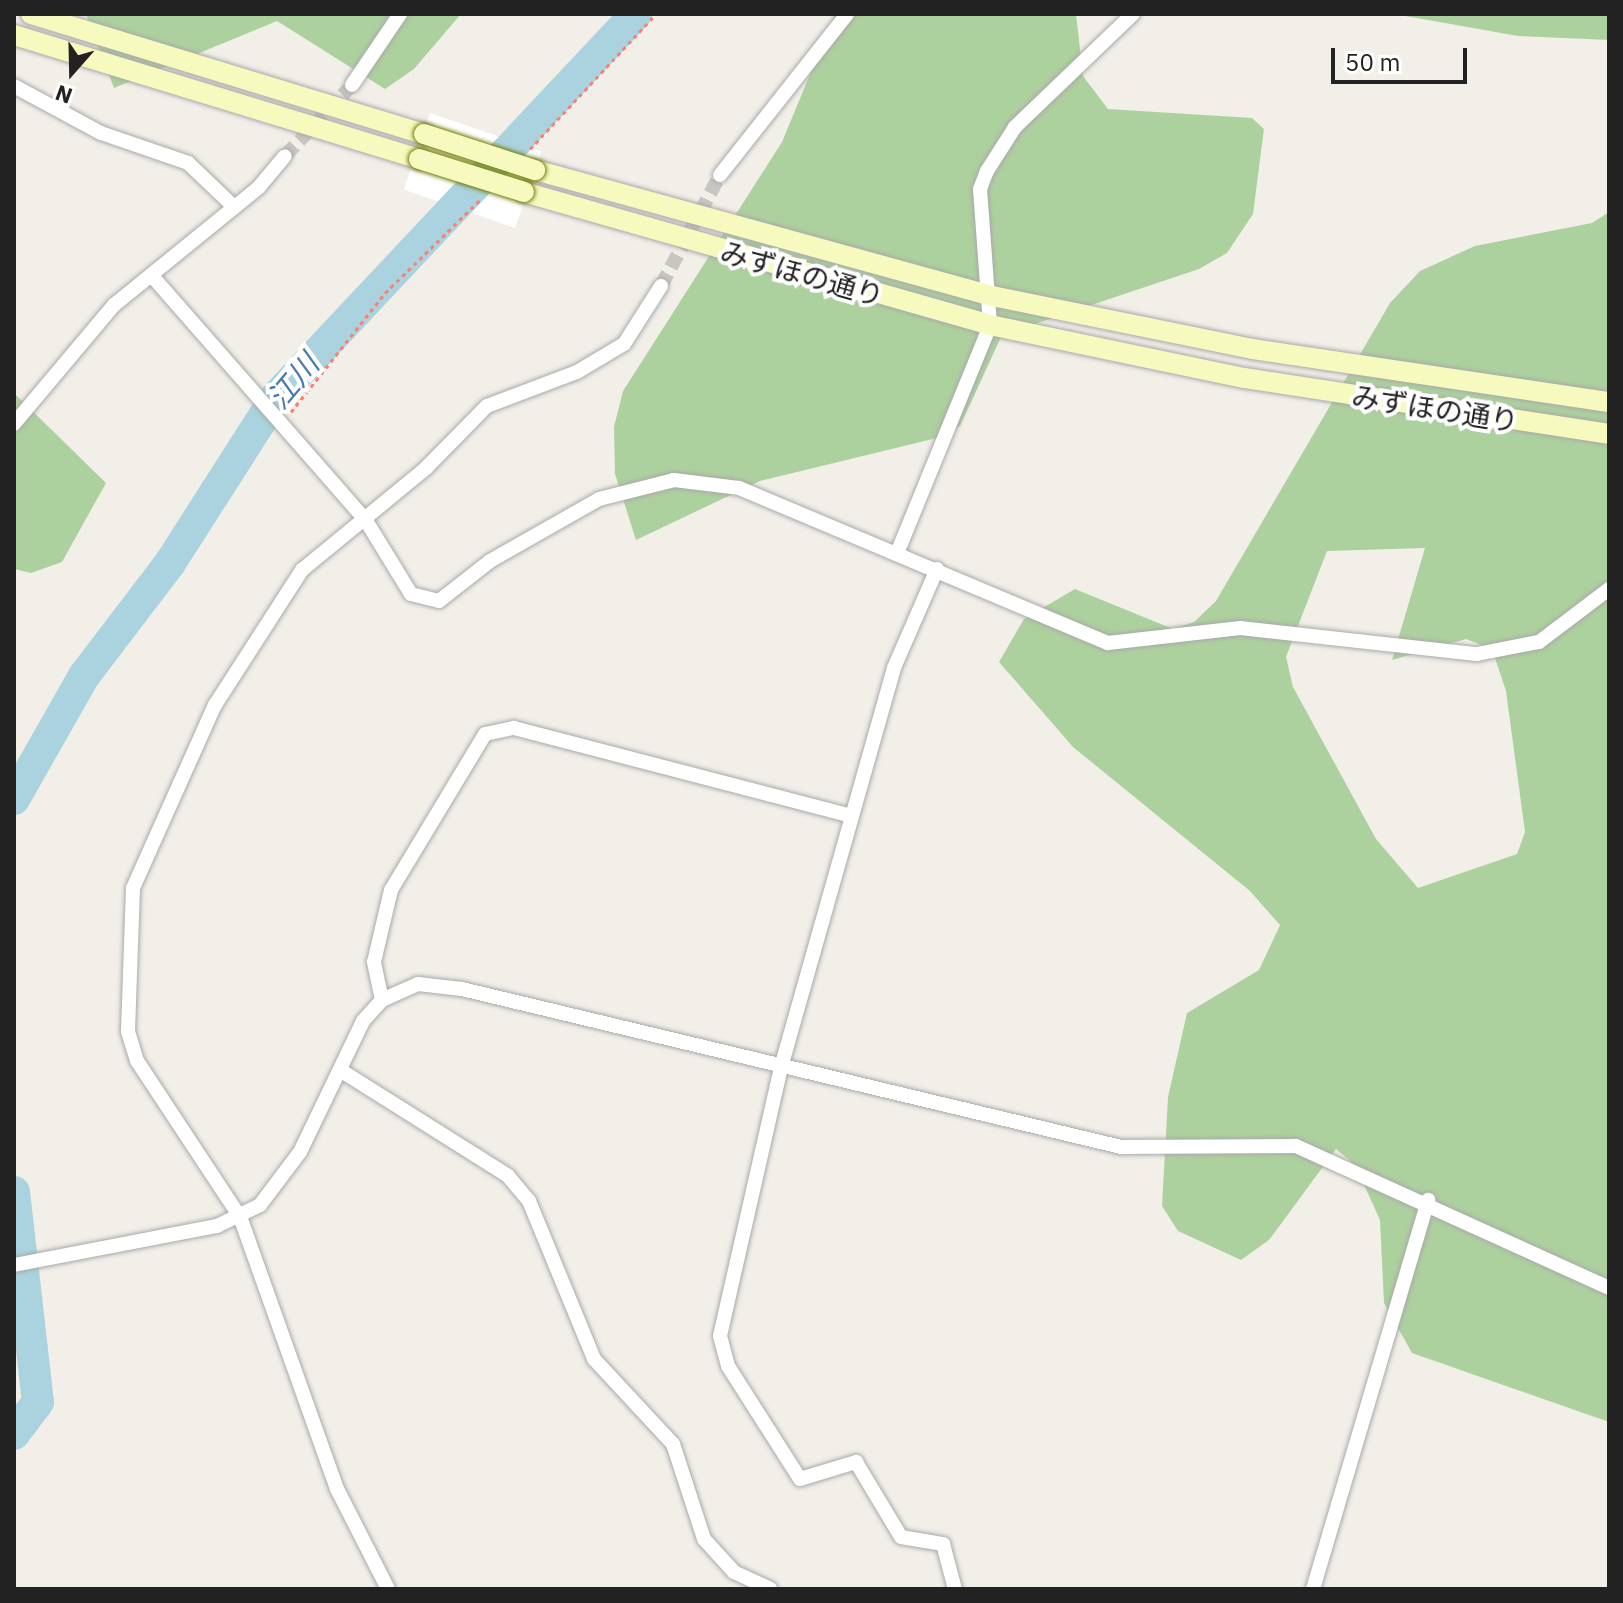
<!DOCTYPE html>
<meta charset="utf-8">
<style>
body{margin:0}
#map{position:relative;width:1623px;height:1603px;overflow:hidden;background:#f2efe9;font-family:"IBM Plex Sans","Noto Sans JP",sans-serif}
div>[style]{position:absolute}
.forest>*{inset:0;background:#add19e}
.pier>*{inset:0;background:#fff;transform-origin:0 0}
.river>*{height:32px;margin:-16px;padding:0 16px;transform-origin:16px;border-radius:16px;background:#aad3df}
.street-tunnel>*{height:14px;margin-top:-7px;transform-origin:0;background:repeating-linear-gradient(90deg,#c8c6c1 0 14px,transparent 0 21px)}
.path>*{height:3px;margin-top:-1.5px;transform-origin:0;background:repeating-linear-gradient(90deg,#fa8072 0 4px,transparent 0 8px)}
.roads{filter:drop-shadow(0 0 2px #a9a9a9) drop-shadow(0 0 2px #a9a9a9)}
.street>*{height:14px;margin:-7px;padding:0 7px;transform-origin:7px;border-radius:7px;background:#fff}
.secondary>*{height:20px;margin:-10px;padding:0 10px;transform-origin:10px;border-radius:10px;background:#f7fabf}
.bridges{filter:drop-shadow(0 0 2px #707d05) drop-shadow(0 0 2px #707d05)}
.secondary-bridge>*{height:20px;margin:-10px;padding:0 10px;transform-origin:10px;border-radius:10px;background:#f7fabf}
span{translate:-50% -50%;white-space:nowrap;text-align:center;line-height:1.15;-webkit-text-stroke:8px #fff;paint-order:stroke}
.street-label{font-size:28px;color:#222}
.water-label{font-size:30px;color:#4a7aab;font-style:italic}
.frame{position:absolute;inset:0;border:16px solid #222;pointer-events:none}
.north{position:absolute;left:32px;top:32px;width:80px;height:80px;-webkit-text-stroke:6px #fff;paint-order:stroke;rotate:200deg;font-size:22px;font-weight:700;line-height:32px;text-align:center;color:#222}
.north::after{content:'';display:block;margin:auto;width:28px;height:36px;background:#222;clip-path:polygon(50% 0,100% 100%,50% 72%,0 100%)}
.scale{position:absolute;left:1331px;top:48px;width:136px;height:36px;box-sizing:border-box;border:4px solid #222;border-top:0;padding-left:10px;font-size:24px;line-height:28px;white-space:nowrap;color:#222;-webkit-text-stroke:6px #fff;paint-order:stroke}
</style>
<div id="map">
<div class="forest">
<i style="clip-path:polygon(86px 14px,461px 14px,414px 69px,385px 89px,277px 21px,114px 88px)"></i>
<i style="clip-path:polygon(835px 14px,1076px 14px,1083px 76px,1108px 109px,1252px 118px,1264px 129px,1253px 214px,1227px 253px,1199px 269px,1002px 335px,960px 426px,941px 437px,760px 481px,636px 540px,615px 474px,614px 427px,623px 391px,782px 142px)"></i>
<i style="clip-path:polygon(1394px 14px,1609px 14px,1609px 40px,1518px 36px)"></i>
<i style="clip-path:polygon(evenodd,1609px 212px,1609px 1422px,1412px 1353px,1384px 1303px,1380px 1220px,1355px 1165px,1336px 1149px,1269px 1240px,1241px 1260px,1178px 1231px,1162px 1206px,1168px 1097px,1187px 1013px,1259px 970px,1280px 925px,1250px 891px,1073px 747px,999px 662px,1024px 619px,1075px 589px,1173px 629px,1194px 622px,1216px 601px,1390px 303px,1420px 271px,1475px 246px,1592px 223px,1609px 212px,1425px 548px,1392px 660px,1466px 639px,1492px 649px,1506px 691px,1525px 832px,1517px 854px,1418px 888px,1376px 839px,1293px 687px,1286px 657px,1327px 551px,1425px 548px)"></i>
<i style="clip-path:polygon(14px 393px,106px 483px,62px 562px,31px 573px,14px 569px)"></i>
</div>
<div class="pier">
<i style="left:430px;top:113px;width:118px;height:81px;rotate:19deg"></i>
</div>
<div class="river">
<i style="left:14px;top:799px;width:142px;rotate:-60.4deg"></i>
<i style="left:84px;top:676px;width:142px;rotate:-52.7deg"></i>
<i style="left:170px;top:563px;width:198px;rotate:-57.4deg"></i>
<i style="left:277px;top:396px;width:524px;rotate:-46.78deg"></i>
<i style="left:14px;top:1192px;width:211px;rotate:83.5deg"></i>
<i style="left:38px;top:1402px;width:40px;rotate:127deg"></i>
</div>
<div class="street-tunnel">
<i style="left:285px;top:156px;width:98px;rotate:-46.7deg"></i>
<i style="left:661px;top:286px;width:126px;rotate:-62deg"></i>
</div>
<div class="path">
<i style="left:530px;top:149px;width:185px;rotate:-47deg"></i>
<i style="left:291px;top:412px;width:152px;rotate:-51.7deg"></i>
<i style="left:385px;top:293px;width:133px;rotate:-44.4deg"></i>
</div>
<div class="roads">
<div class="street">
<i style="left:352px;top:85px;width:86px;rotate:-55.9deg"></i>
<i style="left:14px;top:86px;width:99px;rotate:28.4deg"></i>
<i style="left:101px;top:133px;width:92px;rotate:19deg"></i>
<i style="left:188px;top:163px;width:59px;rotate:43.6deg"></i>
<i style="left:720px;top:175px;width:205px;rotate:-51.7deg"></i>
<i style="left:152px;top:276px;width:323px;rotate:48.8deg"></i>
<i style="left:365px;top:519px;width:88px;rotate:58.5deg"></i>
<i style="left:411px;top:594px;width:29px;rotate:14deg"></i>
<i style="left:439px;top:601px;width:65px;rotate:-38.1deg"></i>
<i style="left:490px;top:561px;width:125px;rotate:-29.6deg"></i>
<i style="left:599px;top:499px;width:77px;rotate:-14.2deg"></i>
<i style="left:674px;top:480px;width:65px;rotate:7deg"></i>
<i style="left:739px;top:488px;width:400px;rotate:22.8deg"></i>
<i style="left:1108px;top:643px;width:133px;rotate:-6.5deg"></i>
<i style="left:1240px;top:628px;width:238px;rotate:6.3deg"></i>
<i style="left:1477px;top:654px;width:63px;rotate:-11deg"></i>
<i style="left:1539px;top:642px;width:88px;rotate:-37.1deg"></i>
<i style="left:14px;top:424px;width:155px;rotate:-50deg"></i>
<i style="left:114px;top:305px;width:187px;rotate:-39.1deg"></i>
<i style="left:259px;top:187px;width:40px;rotate:-50deg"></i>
<i style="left:898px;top:551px;width:244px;rotate:-67.8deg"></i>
<i style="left:990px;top:325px;width:136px;rotate:-94.2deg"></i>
<i style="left:980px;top:189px;width:19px;rotate:-69deg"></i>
<i style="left:987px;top:171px;width:52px;rotate:-57.5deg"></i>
<i style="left:1015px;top:127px;width:163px;rotate:-43.8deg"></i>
<i style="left:937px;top:569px;width:108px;rotate:113.5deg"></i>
<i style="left:894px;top:668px;width:411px;rotate:105.8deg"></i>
<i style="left:782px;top:1063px;width:280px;rotate:102.8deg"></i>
<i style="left:720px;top:1336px;width:31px;rotate:75deg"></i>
<i style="left:728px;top:1366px;width:134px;rotate:57.5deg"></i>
<i style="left:800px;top:1479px;width:59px;rotate:-16.9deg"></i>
<i style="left:856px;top:1462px;width:87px;rotate:59deg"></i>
<i style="left:901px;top:1537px;width:43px;rotate:9.5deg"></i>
<i style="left:943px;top:1544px;width:47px;rotate:75.1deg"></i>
<i style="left:382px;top:1000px;width:39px;rotate:-102deg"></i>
<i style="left:374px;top:962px;width:74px;rotate:-76.7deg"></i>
<i style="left:391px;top:890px;width:182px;rotate:-58.9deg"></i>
<i style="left:485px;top:734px;width:30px;rotate:-12deg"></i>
<i style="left:514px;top:728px;width:349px;rotate:14.6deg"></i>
<i style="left:340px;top:1070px;width:199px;rotate:32.2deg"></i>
<i style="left:508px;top:1176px;width:33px;rotate:50deg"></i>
<i style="left:529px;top:1201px;width:171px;rotate:67.6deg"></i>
<i style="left:594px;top:1359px;width:116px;rotate:47.1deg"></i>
<i style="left:673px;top:1444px;width:100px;rotate:71.9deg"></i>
<i style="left:704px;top:1539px;width:45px;rotate:47.7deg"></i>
<i style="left:734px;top:1572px;width:40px;rotate:25deg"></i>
<i style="left:14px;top:1265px;width:207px;rotate:-10.9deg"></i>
<i style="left:217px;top:1226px;width:48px;rotate:-26deg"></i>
<i style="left:260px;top:1205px;width:66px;rotate:-53deg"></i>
<i style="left:300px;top:1152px;width:145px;rotate:-64.3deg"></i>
<i style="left:363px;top:1021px;width:28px;rotate:-48deg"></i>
<i style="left:382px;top:1000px;width:39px;rotate:-24deg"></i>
<i style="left:418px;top:984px;width:44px;rotate:6.5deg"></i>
<i style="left:462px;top:989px;width:678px;rotate:13.48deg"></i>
<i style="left:1121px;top:1147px;width:175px;rotate:-0.3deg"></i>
<i style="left:1296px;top:1146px;width:344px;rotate:24.4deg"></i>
<i style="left:388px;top:1589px;width:112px;rotate:-117deg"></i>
<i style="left:337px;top:1489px;width:289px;rotate:-109.6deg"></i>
<i style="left:240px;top:1217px;width:187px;rotate:-123.4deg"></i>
<i style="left:137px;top:1061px;width:31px;rotate:-107deg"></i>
<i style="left:128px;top:1031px;width:143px;rotate:-88deg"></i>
<i style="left:133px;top:888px;width:201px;rotate:-65.9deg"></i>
<i style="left:215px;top:705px;width:161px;rotate:-57.2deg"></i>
<i style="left:302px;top:570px;width:161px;rotate:-39.4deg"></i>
<i style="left:426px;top:468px;width:87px;rotate:-45.5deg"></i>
<i style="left:487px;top:406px;width:96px;rotate:-20.7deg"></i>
<i style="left:577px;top:372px;width:55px;rotate:-30.8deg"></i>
<i style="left:624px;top:344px;width:69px;rotate:-57.5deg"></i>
<i style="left:1313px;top:1589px;width:406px;rotate:-73.5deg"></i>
</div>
<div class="secondary">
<i style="left:31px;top:14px;width:411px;rotate:17deg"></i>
<i style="left:14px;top:35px;width:424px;rotate:17deg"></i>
<i style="left:535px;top:170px;width:474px;rotate:15.4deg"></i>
<i style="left:992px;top:296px;width:266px;rotate:11.5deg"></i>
<i style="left:1253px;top:349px;width:360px;rotate:8.5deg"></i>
<i style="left:524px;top:192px;width:485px;rotate:15.9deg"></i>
<i style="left:990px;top:325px;width:259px;rotate:11.8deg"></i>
<i style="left:1244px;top:378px;width:369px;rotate:8.7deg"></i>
</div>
</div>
<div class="bridges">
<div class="secondary-bridge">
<i style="left:424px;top:134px;width:117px;rotate:18deg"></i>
<i style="left:419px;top:159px;width:110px;rotate:17.4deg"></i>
</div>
</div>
<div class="street-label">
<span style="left:802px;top:274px;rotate:16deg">みずほの通り</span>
<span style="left:1435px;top:409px;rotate:9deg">みずほの通り</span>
</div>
<div class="water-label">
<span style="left:293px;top:381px;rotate:-50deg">江川</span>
</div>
<div class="frame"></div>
<div class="north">N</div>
<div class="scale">50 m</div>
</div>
